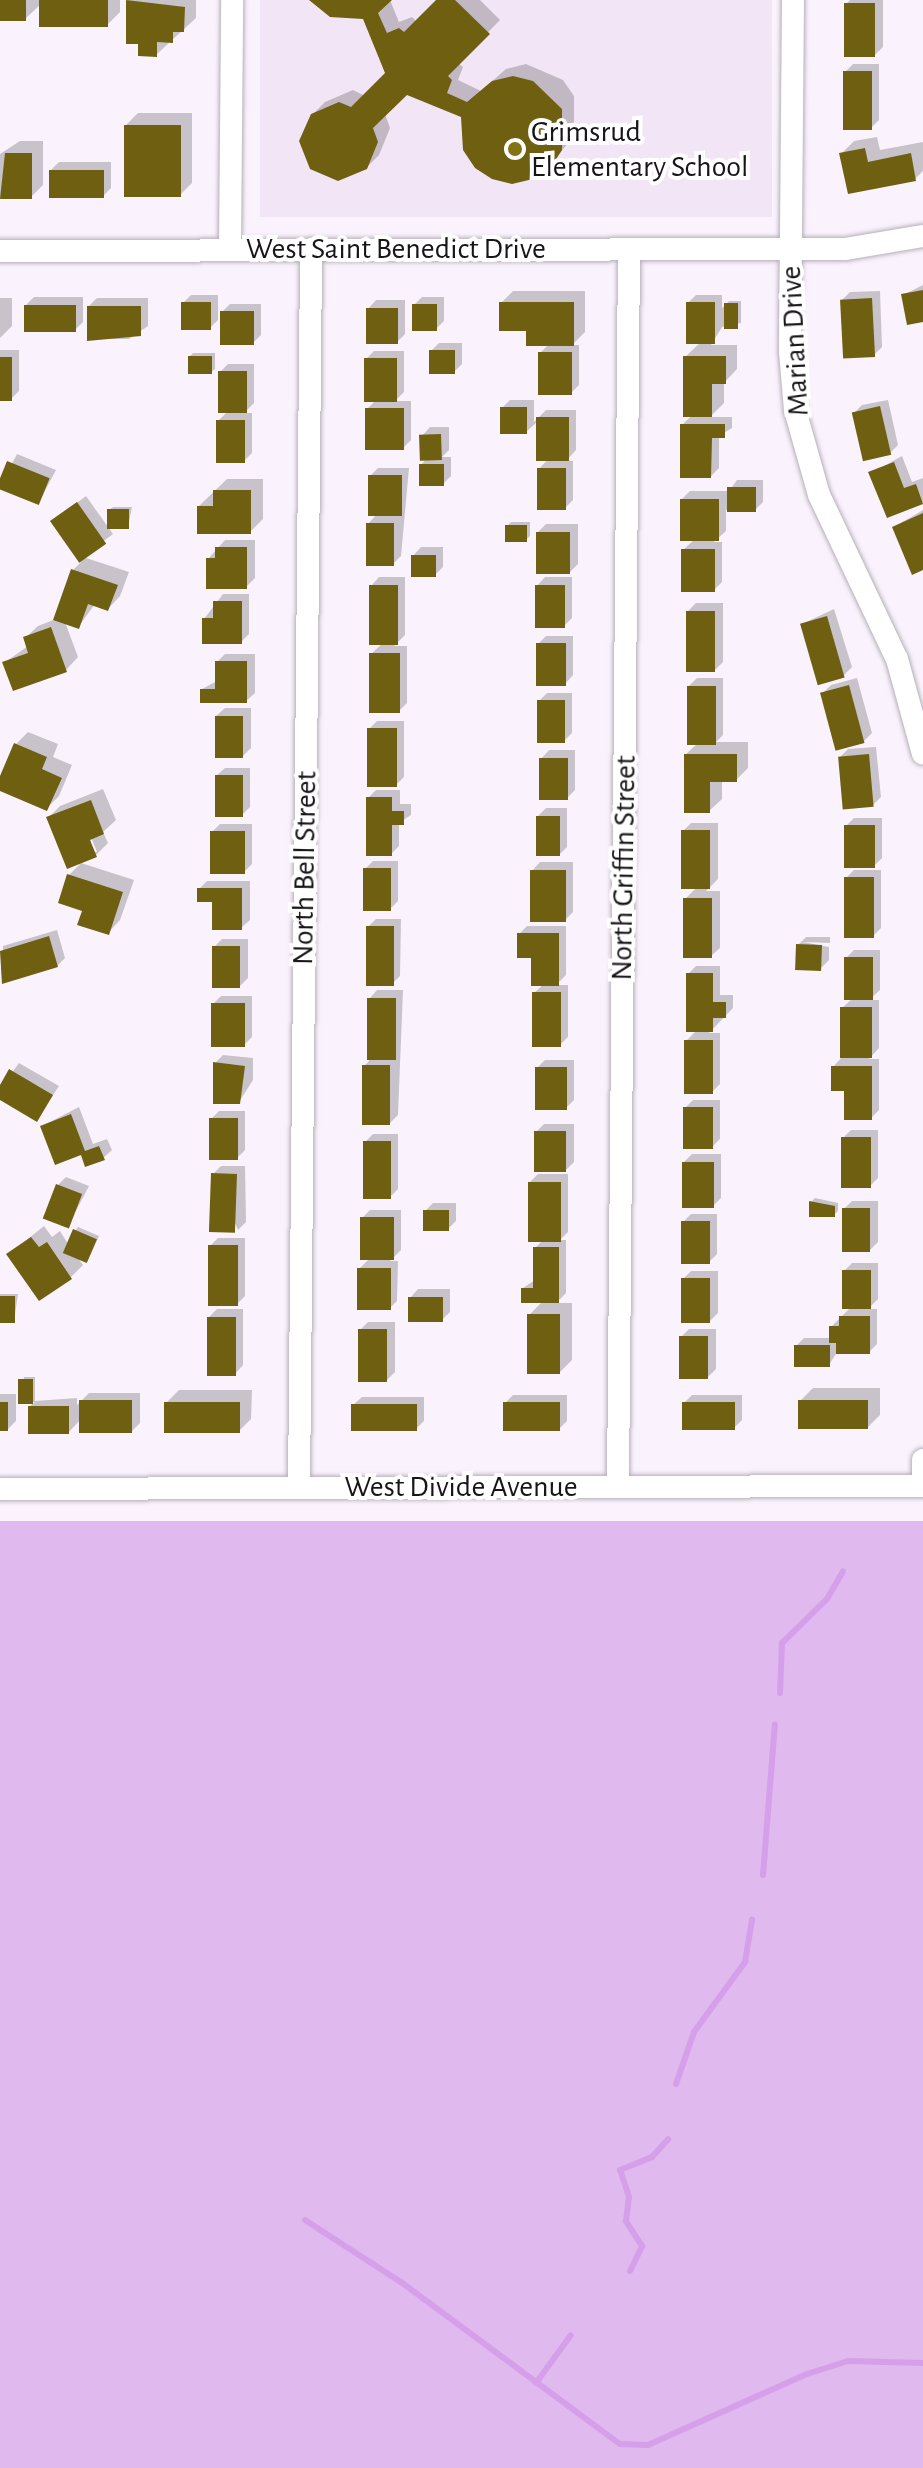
<!DOCTYPE html>
<style>
body{margin:0}
#map{position:relative;width:923px;height:2468px;overflow:hidden;background:#faf3fd;font-family:"Alegreya Sans",sans-serif}
div>[style]{position:absolute}
.built>*{inset:0;background:#f2e6f6;transform-origin:0 0}
.green>*{inset:0;background:#e0b9ef;transform-origin:0 0}
.shadow>*{inset:0;background:#0003}
.stream>*{height:6px;margin:-3px;padding:0 3px;transform-origin:3px;border-radius:3px;background:#d59fe9}
.building>*{inset:0;background:#6e6010;transform-origin:0 0}
.roads{filter:drop-shadow(0 0 2px #b6afb8) drop-shadow(0 0 2px #b6afb8)}
.minor>*{height:22px;margin:-11px;padding:0 11px;transform-origin:11px;border-radius:11px;background:#fff}
.dots>*{width:22px;height:22px;translate:-50% -50%;box-sizing:border-box;border:4px solid #fff;border-radius:50%}
span{translate:-50% -50%;white-space:nowrap;text-align:center;line-height:1.15;-webkit-text-stroke:8px #fff;paint-order:stroke}
.poi-label{font-size:30px;color:#181519}
.left{translate:0 -50%;text-align:left}
.street-label{font-size:30px;color:#181519}
</style>
<div id="map">
<div class="built">
<i style="left:260px;top:0;width:512px;height:217px"></i>
</div>
<div class="green">
<i style="left:923px;top:1521px;width:947px;height:923px;rotate:90deg"></i>
</div>
<div class="shadow">
<i style="clip-path:polygon(0 0,120px 0,120px 12px,107px 25px,41px 4px,25px 19px,0 19px)"></i>
<i style="clip-path:polygon(128px 0,196px 0,196px 18px,156px 55px,140px 42px,128px 42px)"></i>
<i style="clip-path:polygon(312px 0,390px 0,399px 22px,412px 17px,417px 22px,439px 0,480px 0,500px 20px,458px 63px,463px 67px,458px 80px,481px 91px,506px 69px,526px 64px,563px 80px,574px 96px,574px 136px,549px 166px,463px 116px,407px 93px,385px 114px,390px 128px,379px 155px,366px 168px,312px 115px,325px 102px,353px 90px,365px 96px,388px 73px,365px 17px)"></i>
<i style="clip-path:polygon(850px 0,883px 0,883px 47px,875px 55px,846px 4px)"></i>
<i style="clip-path:polygon(853px 64px,879px 64px,879px 120px,871px 128px,845px 72px)"></i>
<i style="clip-path:polygon(138px 113px,192px 113px,192px 183px,180px 195px,126px 125px)"></i>
<i style="clip-path:polygon(877px 137px,880px 150px,923px 142px,923px 171px,915px 179px,841px 154px,854px 141px)"></i>
<i style="clip-path:polygon(20px 141px,43px 141px,43px 185px,31px 197px,0 197px,0 154px)"></i>
<i style="clip-path:polygon(59px 162px,111px 162px,111px 188px,103px 196px,51px 170px)"></i>
<i style="clip-path:polygon(923px 285px,923px 320px,903px 295px)"></i>
<i style="clip-path:polygon(513px 291px,585px 291px,585px 332px,572px 345px,579px 345px,579px 385px,571px 393px,540px 353px,549px 344px,501px 303px)"></i>
<i style="clip-path:polygon(880px 291px,882px 347px,874px 355px,842px 300px,850px 292px)"></i>
<i style="clip-path:polygon(191px 295px,218px 295px,218px 320px,210px 328px,183px 303px)"></i>
<i style="clip-path:polygon(696px 295px,722px 295px,722px 308px,729px 301px,741px 301px,741px 323px,722px 327px,711px 345px,737px 345px,737px 369px,724px 383px,724px 403px,710px 417px,732px 417px,732px 428px,719px 436px,719px 468px,711px 476px,682px 425px,692px 415px,685px 357px,701px 342px,688px 303px)"></i>
<i style="clip-path:polygon(34px 297px,83px 297px,83px 322px,75px 330px,26px 305px)"></i>
<i style="clip-path:polygon(422px 297px,444px 297px,444px 321px,436px 329px,414px 305px)"></i>
<i style="clip-path:polygon(0 298px,12px 298px,12px 326px,0 338px)"></i>
<i style="clip-path:polygon(97px 298px,148px 298px,148px 326px,129px 339px,89px 339px,89px 306px)"></i>
<i style="clip-path:polygon(376px 300px,405px 300px,405px 334px,397px 342px,368px 309px)"></i>
<i style="clip-path:polygon(230px 304px,261px 304px,261px 335px,253px 343px,222px 312px)"></i>
<i style="clip-path:polygon(439px 343px,462px 343px,462px 364px,454px 372px,431px 351px)"></i>
<i style="clip-path:polygon(0 350px,19px 350px,19px 391px,11px 399px,0 399px)"></i>
<i style="clip-path:polygon(374px 351px,404px 351px,404px 392px,395px 401px,411px 401px,411px 440px,403px 448px,367px 409px,376px 400px,366px 359px)"></i>
<i style="clip-path:polygon(193px 353px,215px 353px,215px 369px,211px 372px,190px 356px)"></i>
<i style="clip-path:polygon(228px 364px,254px 364px,254px 403px,244px 413px,252px 413px,252px 453px,244px 461px,218px 421px,228px 411px,220px 372px)"></i>
<i style="clip-path:polygon(510px 400px,534px 400px,534px 422px,546px 410px,576px 410px,576px 450px,566px 461px,573px 461px,573px 500px,565px 508px,539px 469px,549px 458px,538px 421px,526px 432px,502px 408px)"></i>
<i style="clip-path:polygon(888px 400px,898px 445px,890px 453px,854px 413px,862px 405px)"></i>
<i style="clip-path:polygon(430px 427px,449px 427px,449px 450px,442px 457px,451px 457px,451px 476px,443px 484px,421px 465px,427px 458px,422px 436px)"></i>
<i style="clip-path:polygon(17px 454px,56px 470px,39px 502px,0 487px)"></i>
<i style="clip-path:polygon(902px 456px,912px 482px,923px 478px,923px 502px,888px 516px,871px 473px)"></i>
<i style="clip-path:polygon(378px 468px,409px 468px,401px 556px,393px 564px,368px 524px,377px 514px,370px 476px)"></i>
<i style="clip-path:polygon(227px 479px,263px 479px,263px 519px,250px 532px,199px 506px)"></i>
<i style="clip-path:polygon(737px 480px,763px 480px,763px 502px,755px 510px,726px 510px,726px 531px,714px 542px,722px 542px,722px 582px,714px 590px,683px 550px,695px 539px,682px 499px,690px 491px,729px 491px)"></i>
<i style="clip-path:polygon(86px 496px,113px 534px,83px 557px,129px 572px,120px 596px,108px 609px,95px 604px,79px 626px,65px 622px,78px 657px,66px 670px,4px 663px,28px 646px,25px 638px,38px 626px,56px 619px,73px 570px,81px 562px,53px 521px)"></i>
<i style="clip-path:polygon(113px 507px,132px 507px,128px 527px,109px 510px)"></i>
<i style="clip-path:polygon(923px 510px,923px 568px,894px 527px)"></i>
<i style="clip-path:polygon(511px 522px,530px 522px,530px 536px,526px 540px,507px 526px)"></i>
<i style="clip-path:polygon(546px 524px,578px 524px,578px 564px,570px 572px,538px 532px)"></i>
<i style="clip-path:polygon(225px 540px,255px 540px,255px 578px,246px 587px,208px 559px)"></i>
<i style="clip-path:polygon(421px 547px,443px 547px,443px 567px,435px 575px,413px 556px)"></i>
<i style="clip-path:polygon(379px 577px,405px 577px,405px 635px,394px 646px,407px 646px,407px 703px,399px 711px,371px 654px,383px 643px,371px 586px)"></i>
<i style="clip-path:polygon(545px 577px,572px 577px,572px 618px,564px 626px,537px 586px)"></i>
<i style="clip-path:polygon(223px 594px,249px 594px,249px 634px,241px 642px,204px 619px)"></i>
<i style="clip-path:polygon(696px 603px,723px 603px,723px 662px,715px 670px,688px 611px)"></i>
<i style="clip-path:polygon(834px 609px,852px 667px,844px 675px,802px 624px)"></i>
<i style="clip-path:polygon(546px 636px,573px 636px,573px 675px,565px 684px,538px 644px)"></i>
<i style="clip-path:polygon(225px 654px,255px 654px,255px 693px,246px 701px,202px 689px,217px 681px,217px 662px)"></i>
<i style="clip-path:polygon(697px 678px,723px 678px,723px 735px,716px 742px,748px 742px,748px 768px,736px 780px,722px 780px,722px 799px,709px 811px,686px 754px,698px 743px,689px 686px)"></i>
<i style="clip-path:polygon(857px 678px,872px 733px,864px 741px,823px 693px,831px 685px)"></i>
<i style="clip-path:polygon(547px 693px,572px 693px,572px 733px,564px 741px,539px 701px)"></i>
<i style="clip-path:polygon(225px 708px,251px 708px,251px 748px,243px 756px,216px 716px)"></i>
<i style="clip-path:polygon(377px 721px,404px 721px,404px 777px,396px 785px,369px 729px)"></i>
<i style="clip-path:polygon(28px 732px,58px 744px,53px 757px,72px 765px,59px 796px,46px 809px,0 789px,16px 744px)"></i>
<i style="clip-path:polygon(876px 747px,881px 797px,873px 805px,840px 757px,848px 749px)"></i>
<i style="clip-path:polygon(549px 750px,575px 750px,575px 790px,567px 798px,541px 759px)"></i>
<i style="clip-path:polygon(225px 768px,250px 768px,250px 807px,242px 815px,216px 776px)"></i>
<i style="clip-path:polygon(evenodd,103px 789px,116px 820px,103px 832px,108px 843px,96px 855px,48px 818px,60px 806px,103px 789px,88px 830px,97px 852px,93px 852px,88px 830px)"></i>
<i style="clip-path:polygon(376px 790px,400px 790px,400px 804px,411px 804px,411px 815px,399px 823px,399px 846px,391px 854px,368px 798px)"></i>
<i style="clip-path:polygon(546px 808px,567px 808px,567px 847px,559px 855px,538px 816px)"></i>
<i style="clip-path:polygon(854px 818px,882px 818px,882px 858px,874px 866px,846px 826px)"></i>
<i style="clip-path:polygon(691px 823px,718px 823px,718px 879px,706px 891px,720px 891px,720px 948px,711px 956px,685px 899px,697px 887px,683px 831px)"></i>
<i style="clip-path:polygon(220px 824px,252px 824px,252px 864px,244px 872px,212px 832px)"></i>
<i style="clip-path:polygon(373px 861px,398px 861px,398px 901px,390px 909px,365px 869px)"></i>
<i style="clip-path:polygon(540px 862px,573px 862px,573px 912px,565px 920px,532px 871px)"></i>
<i style="clip-path:polygon(81px 863px,134px 880px,120px 920px,108px 933px,84px 910px,69px 875px)"></i>
<i style="clip-path:polygon(854px 870px,881px 870px,881px 928px,873px 936px,846px 878px)"></i>
<i style="clip-path:polygon(207px 881px,250px 881px,250px 920px,241px 928px,199px 889px)"></i>
<i style="clip-path:polygon(376px 919px,401px 919px,400px 976px,392px 984px,368px 927px)"></i>
<i style="clip-path:polygon(527px 926px,566px 926px,566px 975px,556px 985px,568px 985px,568px 1037px,560px 1045px,534px 993px,544px 984px,519px 934px)"></i>
<i style="clip-path:polygon(57px 930px,65px 958px,57px 966px,3px 982px,3px 946px)"></i>
<i style="clip-path:polygon(806px 937px,830px 937px,830px 943px,803px 942px,829px 947px,829px 960px,821px 968px,798px 945px)"></i>
<i style="clip-path:polygon(222px 939px,248px 939px,248px 978px,240px 986px,214px 947px)"></i>
<i style="clip-path:polygon(854px 950px,880px 950px,880px 990px,869px 1000px,879px 1000px,879px 1048px,869px 1059px,879px 1059px,879px 1110px,871px 1118px,833px 1067px,842px 1057px,842px 1008px,853px 998px,846px 958px)"></i>
<i style="clip-path:polygon(696px 966px,720px 966px,720px 995px,733px 995px,733px 1008px,709px 1033px,720px 1033px,720px 1084px,712px 1092px,686px 1041px,697px 1030px,688px 974px)"></i>
<i style="clip-path:polygon(377px 990px,403px 990px,398px 1115px,390px 1123px,364px 1066px,369px 1061px,369px 999px)"></i>
<i style="clip-path:polygon(221px 996px,252px 996px,252px 1037px,244px 1045px,213px 1004px)"></i>
<i style="clip-path:polygon(223px 1055px,253px 1058px,253px 1080px,239px 1102px,215px 1063px)"></i>
<i style="clip-path:polygon(545px 1060px,574px 1060px,574px 1100px,566px 1108px,537px 1068px)"></i>
<i style="clip-path:polygon(19px 1063px,59px 1086px,37px 1119px,0 1098px,0 1089px)"></i>
<i style="clip-path:polygon(693px 1100px,720px 1100px,720px 1139px,712px 1147px,685px 1108px)"></i>
<i style="clip-path:polygon(79px 1107px,93px 1144px,107px 1139px,112px 1150px,103px 1158px,82px 1152px,42px 1126px)"></i>
<i style="clip-path:polygon(219px 1111px,245px 1111px,245px 1150px,237px 1158px,211px 1119px)"></i>
<i style="clip-path:polygon(544px 1124px,574px 1124px,574px 1162px,566px 1170px,536px 1132px)"></i>
<i style="clip-path:polygon(851px 1130px,878px 1130px,878px 1178px,870px 1186px,843px 1138px)"></i>
<i style="clip-path:polygon(373px 1134px,398px 1134px,398px 1189px,390px 1197px,365px 1142px)"></i>
<i style="clip-path:polygon(692px 1154px,721px 1154px,721px 1198px,713px 1206px,684px 1162px)"></i>
<i style="clip-path:polygon(221px 1166px,245px 1166px,246px 1222px,238px 1230px,213px 1174px)"></i>
<i style="clip-path:polygon(538px 1174px,568px 1174px,568px 1232px,560px 1240px,566px 1240px,566px 1293px,556px 1303px,572px 1303px,572px 1360px,560px 1372px,529px 1315px,543px 1301px,523px 1288px,535px 1280px,535px 1248px,543px 1240px,530px 1182px)"></i>
<i style="clip-path:polygon(66px 1177px,89px 1186px,68px 1226px,58px 1185px)"></i>
<i style="clip-path:polygon(815px 1198px,838px 1203px,838px 1211px,834px 1215px,811px 1202px)"></i>
<i style="clip-path:polygon(852px 1201px,878px 1201px,878px 1242px,870px 1250px,844px 1209px)"></i>
<i style="clip-path:polygon(433px 1203px,456px 1203px,456px 1221px,448px 1229px,425px 1211px)"></i>
<i style="clip-path:polygon(370px 1210px,401px 1210px,401px 1250px,390px 1261px,398px 1261px,397px 1301px,389px 1309px,359px 1269px,370px 1258px,362px 1218px)"></i>
<i style="clip-path:polygon(691px 1214px,717px 1214px,717px 1254px,709px 1262px,683px 1222px)"></i>
<i style="clip-path:polygon(44px 1226px,52px 1237px,60px 1231px,68px 1244px,78px 1227px,99px 1236px,89px 1258px,78px 1258px,83px 1265px,71px 1277px,9px 1254px)"></i>
<i style="clip-path:polygon(218px 1238px,245px 1238px,245px 1296px,237px 1304px,210px 1246px)"></i>
<i style="clip-path:polygon(852px 1263px,878px 1263px,878px 1299px,868px 1309px,877px 1309px,877px 1344px,869px 1352px,837px 1352px,829px 1365px,796px 1346px,804px 1338px,831px 1338px,831px 1327px,851px 1307px,844px 1271px)"></i>
<i style="clip-path:polygon(691px 1271px,718px 1271px,718px 1313px,710px 1321px,683px 1279px)"></i>
<i style="clip-path:polygon(418px 1289px,450px 1289px,450px 1312px,442px 1320px,410px 1298px)"></i>
<i style="clip-path:polygon(0 1294px,18px 1294px,14px 1321px,0 1321px)"></i>
<i style="clip-path:polygon(217px 1309px,243px 1309px,243px 1365px,235px 1374px,209px 1317px)"></i>
<i style="clip-path:polygon(368px 1322px,395px 1322px,395px 1372px,387px 1380px,360px 1330px)"></i>
<i style="clip-path:polygon(689px 1329px,716px 1329px,716px 1369px,708px 1377px,681px 1337px)"></i>
<i style="clip-path:polygon(24px 1377px,35px 1377px,35px 1401px,77px 1398px,77px 1405px,89px 1393px,140px 1393px,140px 1423px,132px 1431px,80px 1420px,69px 1432px,30px 1406px,35px 1402px,20px 1402px)"></i>
<i style="clip-path:polygon(813px 1388px,880px 1388px,880px 1415px,868px 1427px,800px 1401px)"></i>
<i style="clip-path:polygon(179px 1390px,252px 1390px,251px 1419px,239px 1431px,166px 1403px)"></i>
<i style="clip-path:polygon(0 1394px,16px 1394px,16px 1421px,8px 1429px,0 1430px)"></i>
<i style="clip-path:polygon(513px 1395px,567px 1395px,567px 1421px,559px 1429px,505px 1403px)"></i>
<i style="clip-path:polygon(692px 1395px,742px 1395px,742px 1420px,734px 1428px,684px 1403px)"></i>
<i style="clip-path:polygon(362px 1397px,424px 1397px,424px 1421px,416px 1429px,353px 1405px)"></i>
</div>
<div class="stream">
<i style="left:780px;top:1693px;width:50px;rotate:-87.7deg"></i>
<i style="left:782px;top:1643px;width:63px;rotate:-44.4deg"></i>
<i style="left:827px;top:1599px;width:32px;rotate:-60deg"></i>
<i style="left:763px;top:1875px;width:151px;rotate:-85.5deg"></i>
<i style="left:676px;top:2084px;width:55px;rotate:-70.9deg"></i>
<i style="left:694px;top:2032px;width:87px;rotate:-53.9deg"></i>
<i style="left:745px;top:1962px;width:43px;rotate:-80.5deg"></i>
<i style="left:305px;top:2220px;width:114px;rotate:32.9deg"></i>
<i style="left:401px;top:2282px;width:272px;rotate:36.5deg"></i>
<i style="left:620px;top:2444px;width:28px;rotate:2deg"></i>
<i style="left:648px;top:2445px;width:174px;rotate:-24.1deg"></i>
<i style="left:807px;top:2374px;width:43px;rotate:-17.6deg"></i>
<i style="left:848px;top:2361px;width:75px;rotate:1.5deg"></i>
<i style="left:630px;top:2271px;width:28px;rotate:-64deg"></i>
<i style="left:642px;top:2246px;width:30px;rotate:-123deg"></i>
<i style="left:626px;top:2221px;width:24px;rotate:-83deg"></i>
<i style="left:629px;top:2197px;width:28px;rotate:-108deg"></i>
<i style="left:620px;top:2170px;width:35px;rotate:-22deg"></i>
<i style="left:652px;top:2157px;width:24px;rotate:-48deg"></i>
<i style="left:536px;top:2383px;width:59px;rotate:-53.9deg"></i>
</div>
<div class="building">
<i style="left:0;top:0;width:26px;height:21px"></i>
<i style="left:39px;top:0;width:69px;height:27px"></i>
<i style="clip-path:polygon(126px 0,185px 7px,184px 32px,173px 32px,173px 43px,157px 42px,157px 57px,138px 56px,138px 44px,126px 44px)"></i>
<i style="clip-path:polygon(309px 0,392px 0,378px 13px,387px 33px,399px 28px,404px 32px,436px 0,455px 0,490px 34px,448px 76px,452px 80px,447px 93px,467px 102px,492px 81px,513px 76px,533px 81px,562px 109px,562px 150px,551px 167px,533px 179px,512px 184px,492px 179px,475px 168px,463px 150px,461px 117px,407px 95px,373px 128px,378px 142px,367px 169px,338px 181px,310px 169px,299px 141px,311px 114px,339px 102px,351px 107px,385px 73px,363px 19px,330px 17px)"></i>
<i style="left:844px;top:3px;width:31px;height:54px"></i>
<i style="left:843px;top:71px;width:29px;height:59px"></i>
<i style="left:124px;top:125px;width:57px;height:72px"></i>
<i style="clip-path:polygon(865px 148px,868px 162px,911px 153px,916px 181px,848px 194px,839px 153px)"></i>
<i style="clip-path:polygon(5px 153px,32px 153px,32px 199px,0 199px)"></i>
<i style="left:49px;top:170px;width:55px;height:28px"></i>
<i style="clip-path:polygon(923px 290px,923px 322px,907px 325px,901px 294px)"></i>
<i style="left:872px;top:298px;width:59px;height:32px;rotate:87deg"></i>
<i style="left:181px;top:302px;width:30px;height:28px"></i>
<i style="clip-path:polygon(499px 302px,574px 302px,574px 346px,526px 346px,526px 331px,499px 331px)"></i>
<i style="left:686px;top:302px;width:29px;height:42px"></i>
<i style="left:724px;top:303px;width:14px;height:26px"></i>
<i style="left:412px;top:304px;width:25px;height:27px"></i>
<i style="left:24px;top:305px;width:52px;height:27px"></i>
<i style="clip-path:polygon(87px 306px,141px 306px,141px 336px,87px 341px)"></i>
<i style="left:366px;top:308px;width:32px;height:36px"></i>
<i style="left:220px;top:311px;width:34px;height:34px"></i>
<i style="left:429px;top:350px;width:26px;height:24px"></i>
<i style="left:538px;top:352px;width:34px;height:43px"></i>
<i style="left:188px;top:356px;width:24px;height:18px"></i>
<i style="clip-path:polygon(683px 356px,726px 356px,726px 384px,712px 384px,712px 417px,683px 417px)"></i>
<i style="left:0;top:357px;width:12px;height:44px"></i>
<i style="left:364px;top:358px;width:33px;height:44px"></i>
<i style="left:218px;top:371px;width:29px;height:42px"></i>
<i style="left:880px;top:406px;width:50px;height:29px;rotate:77deg"></i>
<i style="left:500px;top:407px;width:27px;height:27px"></i>
<i style="left:365px;top:408px;width:39px;height:42px"></i>
<i style="left:536px;top:417px;width:33px;height:44px"></i>
<i style="left:216px;top:420px;width:29px;height:43px"></i>
<i style="clip-path:polygon(680px 424px,725px 424px,725px 438px,712px 438px,711px 478px,680px 478px)"></i>
<i style="left:441px;top:434px;width:26px;height:22px;rotate:88deg"></i>
<i style="left:7px;top:461px;width:46px;height:29px;rotate:22deg"></i>
<i style="clip-path:polygon(894px 462px,904px 488px,916px 484px,923px 504px,887px 518px,868px 472px)"></i>
<i style="left:419px;top:464px;width:25px;height:22px"></i>
<i style="left:537px;top:468px;width:29px;height:42px"></i>
<i style="left:368px;top:475px;width:34px;height:41px"></i>
<i style="left:727px;top:487px;width:29px;height:25px"></i>
<i style="clip-path:polygon(213px 490px,251px 490px,251px 534px,197px 534px,197px 506px,213px 506px)"></i>
<i style="left:680px;top:499px;width:39px;height:42px"></i>
<i style="left:77px;top:502px;width:51px;height:33px;rotate:55deg"></i>
<i style="left:107px;top:509px;width:22px;height:20px"></i>
<i style="clip-path:polygon(923px 513px,923px 570px,912px 575px,892px 527px)"></i>
<i style="left:366px;top:523px;width:28px;height:43px"></i>
<i style="left:505px;top:525px;width:22px;height:17px"></i>
<i style="left:536px;top:532px;width:34px;height:42px"></i>
<i style="clip-path:polygon(215px 547px,247px 547px,247px 589px,206px 589px,206px 558px,215px 558px)"></i>
<i style="left:681px;top:549px;width:34px;height:43px"></i>
<i style="left:411px;top:555px;width:25px;height:22px"></i>
<i style="clip-path:polygon(71px 569px,118px 585px,108px 611px,88px 604px,79px 629px,53px 620px)"></i>
<i style="left:369px;top:585px;width:29px;height:60px"></i>
<i style="left:535px;top:585px;width:30px;height:43px"></i>
<i style="clip-path:polygon(213px 601px,242px 601px,242px 644px,202px 644px,202px 618px,213px 618px)"></i>
<i style="left:686px;top:611px;width:29px;height:61px"></i>
<i style="left:827px;top:616px;width:64px;height:28px;rotate:74deg"></i>
<i style="clip-path:polygon(51px 627px,67px 672px,13px 691px,2px 662px,28px 653px,23px 637px)"></i>
<i style="left:536px;top:643px;width:30px;height:43px"></i>
<i style="left:369px;top:653px;width:31px;height:60px"></i>
<i style="clip-path:polygon(215px 661px,247px 661px,247px 703px,200px 703px,200px 689px,215px 689px)"></i>
<i style="left:849px;top:685px;width:60px;height:30px;rotate:75deg"></i>
<i style="left:687px;top:686px;width:29px;height:59px"></i>
<i style="left:537px;top:700px;width:28px;height:43px"></i>
<i style="left:215px;top:716px;width:28px;height:42px"></i>
<i style="left:367px;top:728px;width:30px;height:59px"></i>
<i style="clip-path:polygon(14px 743px,47px 757px,42px 769px,62px 778px,47px 811px,0 791px,0 776px)"></i>
<i style="clip-path:polygon(684px 754px,737px 754px,737px 782px,710px 782px,710px 813px,684px 813px)"></i>
<i style="left:869px;top:754px;width:53px;height:31px;rotate:85deg"></i>
<i style="left:539px;top:758px;width:29px;height:42px"></i>
<i style="left:215px;top:775px;width:28px;height:42px"></i>
<i style="clip-path:polygon(366px 797px,392px 797px,392px 811px,404px 811px,404px 825px,392px 825px,392px 856px,366px 856px)"></i>
<i style="clip-path:polygon(91px 800px,104px 834px,90px 840px,97px 857px,67px 869px,46px 817px)"></i>
<i style="left:536px;top:816px;width:24px;height:40px"></i>
<i style="left:844px;top:825px;width:31px;height:43px"></i>
<i style="left:681px;top:830px;width:29px;height:59px"></i>
<i style="left:210px;top:831px;width:35px;height:43px"></i>
<i style="left:363px;top:868px;width:28px;height:43px"></i>
<i style="left:530px;top:870px;width:36px;height:52px"></i>
<i style="clip-path:polygon(67px 874px,123px 892px,109px 935px,77px 925px,82px 911px,58px 903px)"></i>
<i style="left:844px;top:877px;width:30px;height:61px"></i>
<i style="clip-path:polygon(197px 888px,242px 888px,242px 930px,212px 930px,212px 902px,197px 902px)"></i>
<i style="left:683px;top:898px;width:29px;height:60px"></i>
<i style="left:366px;top:926px;width:28px;height:60px"></i>
<i style="clip-path:polygon(517px 933px,559px 933px,559px 986px,531px 986px,531px 958px,517px 958px)"></i>
<i style="clip-path:polygon(49px 936px,58px 967px,2px 984px,0 951px)"></i>
<i style="left:796px;top:944px;width:26px;height:26px;rotate:2deg"></i>
<i style="left:212px;top:946px;width:28px;height:42px"></i>
<i style="left:844px;top:957px;width:29px;height:43px"></i>
<i style="clip-path:polygon(686px 973px,713px 973px,713px 1002px,726px 1002px,726px 1018px,713px 1018px,713px 1032px,686px 1032px)"></i>
<i style="left:532px;top:992px;width:29px;height:55px"></i>
<i style="left:367px;top:998px;width:29px;height:62px"></i>
<i style="left:211px;top:1003px;width:34px;height:44px"></i>
<i style="left:840px;top:1007px;width:32px;height:51px"></i>
<i style="left:684px;top:1040px;width:29px;height:54px"></i>
<i style="clip-path:polygon(213px 1062px,245px 1066px,240px 1104px,213px 1104px)"></i>
<i style="left:362px;top:1065px;width:28px;height:60px"></i>
<i style="clip-path:polygon(831px 1066px,872px 1066px,872px 1120px,844px 1120px,844px 1091px,831px 1091px)"></i>
<i style="left:535px;top:1067px;width:32px;height:43px"></i>
<i style="clip-path:polygon(9px 1069px,53px 1095px,37px 1122px,0 1100px,0 1085px)"></i>
<i style="left:683px;top:1107px;width:30px;height:42px"></i>
<i style="clip-path:polygon(71px 1114px,85px 1151px,99px 1146px,105px 1160px,85px 1167px,81px 1155px,55px 1165px,40px 1126px)"></i>
<i style="left:209px;top:1118px;width:29px;height:42px"></i>
<i style="left:534px;top:1131px;width:32px;height:41px"></i>
<i style="left:841px;top:1137px;width:30px;height:51px"></i>
<i style="left:363px;top:1141px;width:28px;height:58px"></i>
<i style="left:682px;top:1162px;width:32px;height:46px"></i>
<i style="left:211px;top:1173px;width:26px;height:59px;rotate:2deg"></i>
<i style="left:528px;top:1182px;width:33px;height:60px"></i>
<i style="left:56px;top:1184px;width:28px;height:37px;rotate:21deg"></i>
<i style="clip-path:polygon(809px 1201px,835px 1206px,835px 1217px,809px 1217px)"></i>
<i style="left:842px;top:1208px;width:28px;height:44px"></i>
<i style="left:423px;top:1210px;width:26px;height:21px"></i>
<i style="left:360px;top:1217px;width:34px;height:43px"></i>
<i style="left:681px;top:1221px;width:29px;height:43px"></i>
<i style="left:73px;top:1229px;width:26px;height:26px;rotate:23deg"></i>
<i style="clip-path:polygon(31px 1237px,39px 1247px,47px 1242px,72px 1279px,39px 1301px,6px 1254px)"></i>
<i style="left:208px;top:1245px;width:30px;height:61px"></i>
<i style="clip-path:polygon(533px 1247px,559px 1247px,559px 1303px,521px 1303px,521px 1288px,533px 1288px)"></i>
<i style="left:357px;top:1268px;width:34px;height:42px"></i>
<i style="left:842px;top:1270px;width:29px;height:39px"></i>
<i style="left:681px;top:1278px;width:29px;height:45px"></i>
<i style="left:0;top:1296px;width:15px;height:27px"></i>
<i style="left:408px;top:1297px;width:35px;height:25px"></i>
<i style="left:527px;top:1314px;width:33px;height:60px"></i>
<i style="clip-path:polygon(839px 1316px,870px 1316px,870px 1354px,836px 1354px,836px 1343px,829px 1343px,829px 1326px,839px 1326px)"></i>
<i style="left:207px;top:1317px;width:29px;height:59px"></i>
<i style="left:358px;top:1329px;width:29px;height:53px"></i>
<i style="left:679px;top:1336px;width:29px;height:43px"></i>
<i style="left:794px;top:1345px;width:36px;height:22px"></i>
<i style="left:18px;top:1379px;width:15px;height:25px"></i>
<i style="left:79px;top:1400px;width:53px;height:33px"></i>
<i style="left:798px;top:1400px;width:70px;height:29px"></i>
<i style="left:0;top:1402px;width:8px;height:29px"></i>
<i style="left:164px;top:1402px;width:76px;height:31px"></i>
<i style="left:503px;top:1402px;width:57px;height:29px"></i>
<i style="left:682px;top:1402px;width:53px;height:28px"></i>
<i style="left:351px;top:1404px;width:66px;height:27px"></i>
<i style="left:28px;top:1406px;width:41px;height:28px"></i>
</div>
<div class="roads">
<div class="minor">
<i style="left:793px;top:0;width:351px;rotate:90.5deg"></i>
<i style="left:790px;top:351px;width:59px;rotate:85.2deg"></i>
<i style="left:795px;top:410px;width:88px;rotate:74.2deg"></i>
<i style="left:819px;top:495px;width:182px;rotate:64.6deg"></i>
<i style="left:897px;top:659px;width:98px;rotate:74.7deg"></i>
<i style="left:230px;top:249px;width:249px;rotate:-89.5deg"></i>
<i style="left:0;top:251px;width:845px;rotate:-0.14deg"></i>
<i style="left:845px;top:249px;width:79px;rotate:-9.5deg"></i>
<i style="left:923px;top:1486px;width:26px;rotate:-90deg"></i>
<i style="left:299px;top:1487px;width:1238px;rotate:-89.44deg"></i>
<i style="left:618px;top:1487px;width:1238px;rotate:-89.49deg"></i>
<i style="left:0;top:1489px;width:923px;rotate:-0.19deg"></i>
</div>
</div>
<div class="dots">
<i style="left:515px;top:149px;background:#837315"></i>
</div>
<div class="poi-label">
<span class="left" style="left:531px;top:149px">Grimsrud<br>Elementary School</span>
</div>
<div class="street-label">
<span style="left:396px;top:249px">West Saint Benedict Drive</span>
<span style="left:795px;top:341px;rotate:-93deg">Marian Drive</span>
<span style="left:305px;top:868px;rotate:-89deg">North Bell Street</span>
<span style="left:624px;top:868px;rotate:-89deg">North Griffin Street</span>
<span style="left:461px;top:1487px">West Divide Avenue</span>
</div>
</div>
